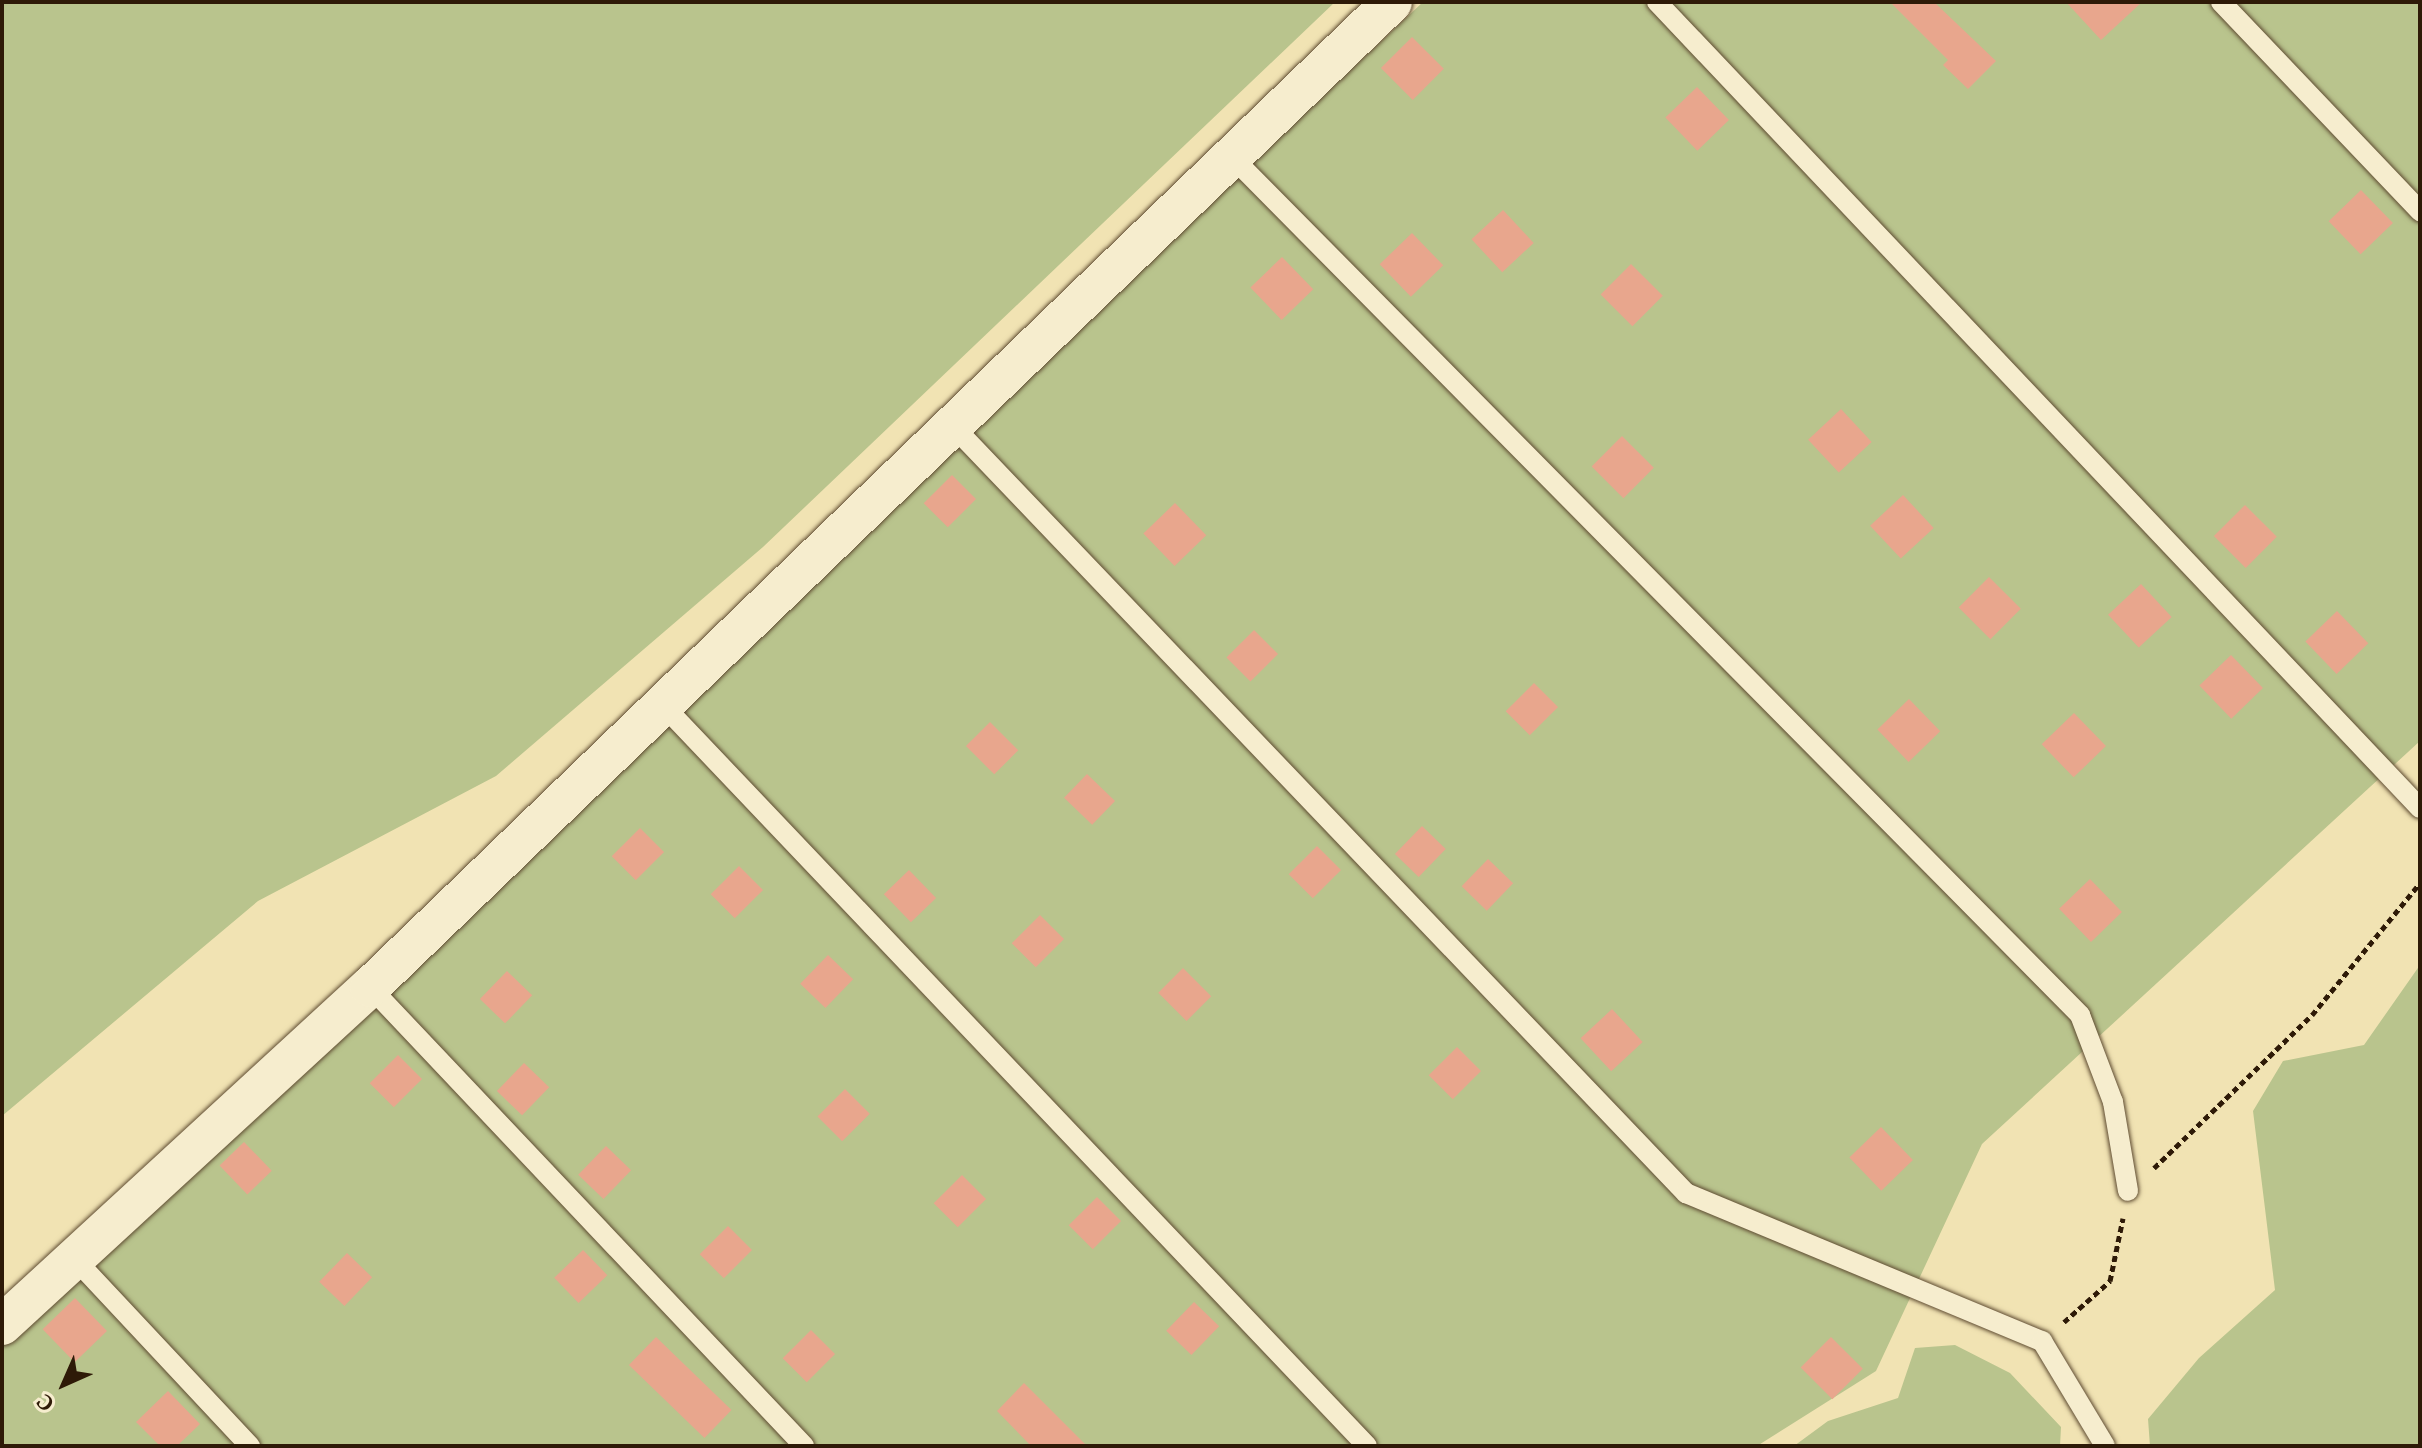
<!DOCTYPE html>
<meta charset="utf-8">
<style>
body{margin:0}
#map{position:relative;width:2422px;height:1448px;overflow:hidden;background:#f1e3b3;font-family:Vollkorn,serif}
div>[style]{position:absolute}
.green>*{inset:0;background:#b9c48d}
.building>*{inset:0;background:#e8a68d;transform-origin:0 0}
.path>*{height:5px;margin-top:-2.5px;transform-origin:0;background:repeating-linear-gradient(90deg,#2e1a07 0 6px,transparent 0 10px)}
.roads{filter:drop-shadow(0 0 2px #5f4c32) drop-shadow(0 0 2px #5f4c32)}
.lane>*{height:20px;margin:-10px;padding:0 10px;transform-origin:10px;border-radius:10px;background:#f6edce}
.street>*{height:40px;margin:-20px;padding:0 20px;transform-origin:20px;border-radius:20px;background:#f6edce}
span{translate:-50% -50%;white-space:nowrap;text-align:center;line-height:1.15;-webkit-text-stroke:7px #f6edce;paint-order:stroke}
.frame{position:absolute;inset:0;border:4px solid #2e1a07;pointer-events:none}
.north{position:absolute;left:24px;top:1344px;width:80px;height:80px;-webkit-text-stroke:6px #f6edce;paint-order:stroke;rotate:225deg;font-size:22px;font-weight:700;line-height:32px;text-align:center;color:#2e1a07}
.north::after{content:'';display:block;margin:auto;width:28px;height:36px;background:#2e1a07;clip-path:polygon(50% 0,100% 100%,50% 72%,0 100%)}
</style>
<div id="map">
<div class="green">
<i style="clip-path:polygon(2px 2px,1335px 2px,763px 547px,496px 776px,258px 901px,2px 1116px)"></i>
<i style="clip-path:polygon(1423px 2px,2420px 2px,2420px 741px,1982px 1144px,1876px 1371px,1757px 1446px,2px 1446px,2px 1335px)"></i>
<i style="clip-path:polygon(2420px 965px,2420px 1446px,2150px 1446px,2148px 1419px,2199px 1358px,2275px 1290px,2253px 1111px,2283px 1061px,2364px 1045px)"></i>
<i style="clip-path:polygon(1955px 1345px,2010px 1373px,2061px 1427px,2060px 1446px,1794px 1446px,1828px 1421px,1898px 1398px,1915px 1348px)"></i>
</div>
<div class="building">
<i style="clip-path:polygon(1890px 2px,1934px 2px,1996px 61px,1968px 89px,1943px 65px,1948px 60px)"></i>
<i style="clip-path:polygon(2066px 2px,2142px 2px,2101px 40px)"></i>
<i style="left:1412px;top:37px;width:45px;height:44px;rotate:45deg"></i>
<i style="left:1697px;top:87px;width:46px;height:44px;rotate:46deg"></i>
<i style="left:2361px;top:190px;width:46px;height:45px;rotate:46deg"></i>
<i style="left:1503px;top:210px;width:45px;height:43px;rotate:47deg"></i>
<i style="left:1412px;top:233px;width:45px;height:45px;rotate:46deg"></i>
<i style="left:1282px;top:257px;width:45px;height:44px;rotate:46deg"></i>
<i style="left:1631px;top:264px;width:45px;height:43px;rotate:45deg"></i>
<i style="left:1841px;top:409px;width:45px;height:45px;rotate:47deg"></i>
<i style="left:1622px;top:436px;width:45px;height:43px;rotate:45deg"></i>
<i style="left:952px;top:475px;width:34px;height:40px;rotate:45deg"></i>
<i style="left:1903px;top:495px;width:45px;height:45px;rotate:47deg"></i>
<i style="left:1175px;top:503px;width:45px;height:44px;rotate:46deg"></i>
<i style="left:2245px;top:505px;width:45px;height:44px;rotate:45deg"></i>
<i style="left:1989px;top:577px;width:45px;height:43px;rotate:45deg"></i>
<i style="left:2141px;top:584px;width:45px;height:45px;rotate:47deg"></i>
<i style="left:2337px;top:611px;width:45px;height:44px;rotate:46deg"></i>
<i style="left:1254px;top:630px;width:34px;height:39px;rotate:45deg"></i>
<i style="left:2231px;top:655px;width:46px;height:44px;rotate:46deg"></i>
<i style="left:1534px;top:683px;width:34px;height:40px;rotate:45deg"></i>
<i style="left:1909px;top:699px;width:45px;height:44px;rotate:46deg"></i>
<i style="left:2074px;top:713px;width:46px;height:45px;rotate:46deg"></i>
<i style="left:990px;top:722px;width:40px;height:34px;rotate:45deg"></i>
<i style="left:1087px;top:774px;width:39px;height:33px;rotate:44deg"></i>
<i style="left:1422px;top:826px;width:33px;height:39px;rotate:44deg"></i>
<i style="left:640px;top:828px;width:34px;height:40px;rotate:45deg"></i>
<i style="left:1317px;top:846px;width:34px;height:40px;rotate:45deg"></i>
<i style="left:1488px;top:859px;width:35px;height:38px;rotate:44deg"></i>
<i style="left:739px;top:866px;width:34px;height:40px;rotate:45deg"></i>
<i style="left:909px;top:870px;width:39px;height:35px;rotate:46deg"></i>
<i style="left:2090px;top:879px;width:46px;height:43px;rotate:46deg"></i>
<i style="left:1040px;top:915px;width:34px;height:40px;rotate:45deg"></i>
<i style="left:828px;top:955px;width:35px;height:40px;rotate:44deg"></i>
<i style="left:1183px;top:968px;width:40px;height:35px;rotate:45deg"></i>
<i style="left:507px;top:971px;width:35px;height:39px;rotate:44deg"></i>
<i style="left:1612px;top:1009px;width:45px;height:43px;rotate:47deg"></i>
<i style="left:1457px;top:1047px;width:34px;height:40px;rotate:45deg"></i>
<i style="left:398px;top:1055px;width:34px;height:40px;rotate:45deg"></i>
<i style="left:524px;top:1063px;width:35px;height:39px;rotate:44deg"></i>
<i style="left:845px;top:1089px;width:35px;height:39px;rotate:45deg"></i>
<i style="left:1881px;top:1127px;width:46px;height:44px;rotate:46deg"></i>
<i style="left:244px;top:1142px;width:40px;height:34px;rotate:46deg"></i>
<i style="left:606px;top:1146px;width:35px;height:40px;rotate:44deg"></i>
<i style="left:962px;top:1175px;width:34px;height:40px;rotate:45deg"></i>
<i style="left:1097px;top:1197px;width:34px;height:40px;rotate:45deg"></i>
<i style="left:728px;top:1226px;width:34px;height:40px;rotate:45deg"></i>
<i style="left:583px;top:1250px;width:35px;height:40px;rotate:46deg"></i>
<i style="left:347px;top:1253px;width:35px;height:40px;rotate:44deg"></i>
<i style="left:75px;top:1298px;width:46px;height:45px;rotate:46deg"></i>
<i style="left:1194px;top:1302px;width:35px;height:40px;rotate:44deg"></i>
<i style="left:811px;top:1330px;width:34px;height:40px;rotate:45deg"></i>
<i style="left:656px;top:1337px;width:105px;height:39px;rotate:44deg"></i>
<i style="left:1831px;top:1337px;width:45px;height:43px;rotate:45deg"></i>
<i style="clip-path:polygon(1024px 1383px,1087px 1446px,1031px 1446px,997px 1411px)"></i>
<i style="clip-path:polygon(168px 1391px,200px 1424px,177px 1446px,160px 1446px,136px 1422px)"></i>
</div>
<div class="path">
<i style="left:2154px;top:1168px;width:220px;rotate:-44.1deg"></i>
<i style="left:2312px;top:1015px;width:171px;rotate:-50.7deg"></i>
<i style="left:2064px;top:1322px;width:62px;rotate:-41.7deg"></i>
<i style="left:2110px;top:1281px;width:64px;rotate:-78.3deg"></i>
</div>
<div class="roads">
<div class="lane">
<i style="left:1657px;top:2px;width:1110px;rotate:46.57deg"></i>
<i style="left:2221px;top:2px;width:289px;rotate:46.4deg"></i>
<i style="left:1229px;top:154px;width:1211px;rotate:45.33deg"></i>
<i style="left:2080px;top:1015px;width:93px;rotate:69.2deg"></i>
<i style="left:2113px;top:1102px;width:90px;rotate:80.4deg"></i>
<i style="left:951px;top:424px;width:1064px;rotate:46.3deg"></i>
<i style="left:1686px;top:1193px;width:386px;rotate:22.6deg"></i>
<i style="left:2042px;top:1341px;width:122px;rotate:59deg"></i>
<i style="left:660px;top:702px;width:1026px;rotate:46.46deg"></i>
<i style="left:370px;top:987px;width:632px;rotate:46.6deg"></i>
<i style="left:73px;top:1257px;width:259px;rotate:46.9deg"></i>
</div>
<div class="street">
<i style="left:2px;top:1325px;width:500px;rotate:-42.6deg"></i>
<i style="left:370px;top:987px;width:1419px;rotate:-43.94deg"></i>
</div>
</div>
<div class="frame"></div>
<div class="north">С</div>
</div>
